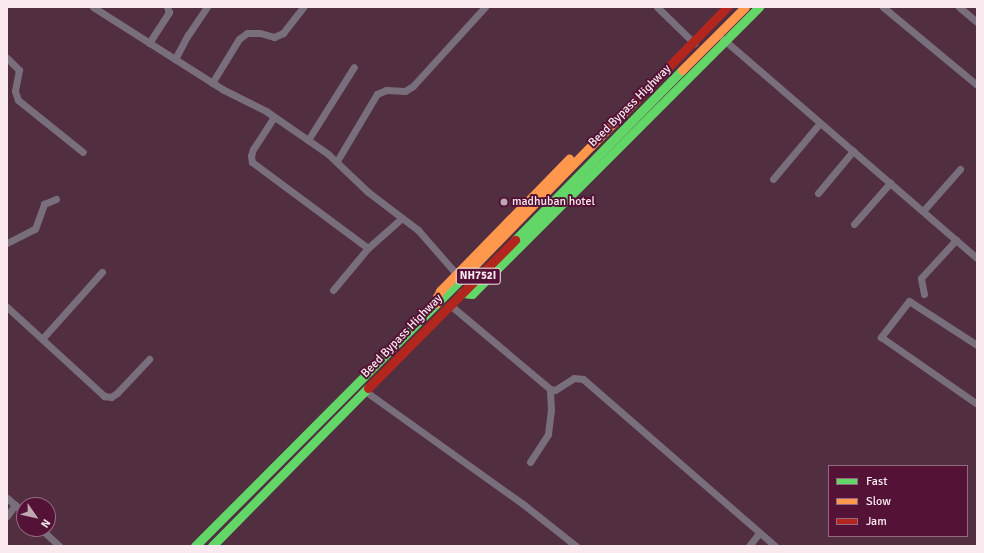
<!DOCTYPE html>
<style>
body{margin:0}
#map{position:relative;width:984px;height:553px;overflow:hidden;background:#512e40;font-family:Signika,sans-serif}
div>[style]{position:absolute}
.street>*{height:7px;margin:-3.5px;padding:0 3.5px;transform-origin:3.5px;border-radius:3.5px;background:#796e7b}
.fast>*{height:9px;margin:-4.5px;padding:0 4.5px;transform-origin:4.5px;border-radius:4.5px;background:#63d668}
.slow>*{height:9px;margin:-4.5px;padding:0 4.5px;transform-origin:4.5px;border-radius:4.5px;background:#ff974d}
.jam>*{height:9px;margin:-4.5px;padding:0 4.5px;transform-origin:4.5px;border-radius:4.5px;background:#b3261e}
.dots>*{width:11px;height:11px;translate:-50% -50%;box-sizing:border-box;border:2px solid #541336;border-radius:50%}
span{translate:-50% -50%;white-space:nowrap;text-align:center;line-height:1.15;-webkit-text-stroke:4px #541336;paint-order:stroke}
.shield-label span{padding:1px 3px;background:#541336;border:1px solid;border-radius:3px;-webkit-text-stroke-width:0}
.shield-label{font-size:11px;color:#fae9ef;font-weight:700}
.street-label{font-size:12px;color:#fae9ef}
.poi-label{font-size:12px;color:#fae9ef}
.left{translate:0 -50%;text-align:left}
.frame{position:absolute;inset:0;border:8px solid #fae9ef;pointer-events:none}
.legend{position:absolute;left:828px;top:465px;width:140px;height:72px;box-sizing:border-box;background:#541336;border:1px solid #966980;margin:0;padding:5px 7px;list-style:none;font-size:12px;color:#fae9ef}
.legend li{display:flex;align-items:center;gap:8px;height:20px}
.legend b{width:20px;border:1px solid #966980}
.north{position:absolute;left:16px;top:497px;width:40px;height:40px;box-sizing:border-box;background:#541336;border:1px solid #966980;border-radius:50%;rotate:124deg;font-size:11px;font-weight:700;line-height:16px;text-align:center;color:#fae9ef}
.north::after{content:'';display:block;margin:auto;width:14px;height:18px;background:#bfa8b2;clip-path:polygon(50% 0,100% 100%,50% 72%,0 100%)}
</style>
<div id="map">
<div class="street">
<i style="left:93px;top:7px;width:153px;rotate:32.4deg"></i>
<i style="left:222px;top:89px;width:49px;rotate:26.6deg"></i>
<i style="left:266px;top:111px;width:75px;rotate:34.7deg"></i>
<i style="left:328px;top:154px;width:55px;rotate:43.5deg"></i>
<i style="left:368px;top:192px;width:63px;rotate:37.2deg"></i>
<i style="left:418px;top:230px;width:62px;rotate:48.9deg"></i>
<i style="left:657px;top:7px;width:52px;rotate:44.2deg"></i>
<i style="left:883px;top:7px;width:122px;rotate:39.7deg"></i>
<i style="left:959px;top:7px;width:23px;rotate:40deg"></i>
<i style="left:723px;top:39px;width:335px;rotate:40.8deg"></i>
<i style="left:149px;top:43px;width:37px;rotate:-57deg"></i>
<i style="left:169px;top:12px;width:5px;rotate:-112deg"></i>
<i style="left:7px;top:58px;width:17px;rotate:45deg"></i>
<i style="left:19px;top:70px;width:21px;rotate:101deg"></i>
<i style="left:15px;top:91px;width:9px;rotate:72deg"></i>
<i style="left:18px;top:100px;width:83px;rotate:38.7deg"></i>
<i style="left:175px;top:59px;width:27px;rotate:-62deg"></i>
<i style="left:188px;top:35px;width:34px;rotate:-56deg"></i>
<i style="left:212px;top:83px;width:52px;rotate:-58.5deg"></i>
<i style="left:239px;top:39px;width:10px;rotate:-37deg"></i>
<i style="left:247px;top:33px;width:13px"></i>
<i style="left:260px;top:33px;width:15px;rotate:16deg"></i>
<i style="left:274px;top:37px;width:10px;rotate:-24deg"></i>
<i style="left:283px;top:33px;width:33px;rotate:-52deg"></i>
<i style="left:274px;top:117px;width:38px;rotate:123deg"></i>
<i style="left:253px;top:149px;width:7px;rotate:106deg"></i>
<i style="left:251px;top:156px;width:6px;rotate:81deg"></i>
<i style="left:252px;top:162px;width:144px;rotate:36.6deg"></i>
<i style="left:308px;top:140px;width:86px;rotate:-57.8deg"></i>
<i style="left:337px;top:161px;width:78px;rotate:-59.2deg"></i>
<i style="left:377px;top:94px;width:10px;rotate:-24deg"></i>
<i style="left:386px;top:90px;width:19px;rotate:3deg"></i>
<i style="left:405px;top:91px;width:9px;rotate:-32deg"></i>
<i style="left:413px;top:86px;width:107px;rotate:-47.7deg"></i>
<i style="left:773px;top:179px;width:73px;rotate:-50deg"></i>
<i style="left:818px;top:193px;width:55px;rotate:-50.2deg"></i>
<i style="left:923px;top:211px;width:56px;rotate:-48.6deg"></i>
<i style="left:854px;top:224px;width:55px;rotate:-48.7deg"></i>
<i style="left:7px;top:243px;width:31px;rotate:-27deg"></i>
<i style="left:35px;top:229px;width:27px;rotate:-70deg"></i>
<i style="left:44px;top:204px;width:13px;rotate:-23deg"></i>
<i style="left:333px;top:290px;width:55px;rotate:-50.2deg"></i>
<i style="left:368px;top:248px;width:45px;rotate:-41.4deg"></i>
<i style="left:924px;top:294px;width:16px;rotate:-101deg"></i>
<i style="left:921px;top:278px;width:52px;rotate:-47.4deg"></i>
<i style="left:450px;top:305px;width:131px;rotate:40deg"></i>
<i style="left:550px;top:389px;width:5px;rotate:11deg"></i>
<i style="left:555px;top:390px;width:22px;rotate:-32deg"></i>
<i style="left:574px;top:378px;width:9px;rotate:6deg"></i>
<i style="left:583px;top:379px;width:254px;rotate:41deg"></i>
<i style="left:7px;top:307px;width:132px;rotate:42.5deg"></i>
<i style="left:104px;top:396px;width:7px;rotate:8deg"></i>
<i style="left:111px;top:397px;width:7px;rotate:-34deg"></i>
<i style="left:117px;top:393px;width:47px;rotate:-46.7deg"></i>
<i style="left:42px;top:339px;width:90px;rotate:-48.2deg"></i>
<i style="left:977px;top:345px;width:81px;rotate:-147.1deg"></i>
<i style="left:909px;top:301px;width:46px;rotate:127.9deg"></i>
<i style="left:881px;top:337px;width:117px;rotate:34.9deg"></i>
<i style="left:365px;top:391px;width:194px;rotate:35.6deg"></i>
<i style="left:523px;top:504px;width:68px;rotate:38.4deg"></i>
<i style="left:530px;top:462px;width:33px;rotate:-57deg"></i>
<i style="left:548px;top:434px;width:24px;rotate:-83deg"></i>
<i style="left:551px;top:410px;width:21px;rotate:-93deg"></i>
<i style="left:7px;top:498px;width:23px;rotate:41deg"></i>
<i style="left:7px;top:516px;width:14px;rotate:-54deg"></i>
<i style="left:41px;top:529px;width:25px;rotate:43deg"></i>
<i style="left:749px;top:546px;width:16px;rotate:-52deg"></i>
</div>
<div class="fast">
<i style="left:515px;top:240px;width:238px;rotate:-45.5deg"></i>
<i style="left:462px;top:293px;width:10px;rotate:6deg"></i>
<i style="left:472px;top:294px;width:406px;rotate:-45deg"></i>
<i style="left:195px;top:546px;width:381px;rotate:-45.1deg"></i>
<i style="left:212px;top:546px;width:222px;rotate:-45.4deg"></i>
</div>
<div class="slow">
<i style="left:682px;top:70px;width:89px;rotate:-45deg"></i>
<i style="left:464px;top:276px;width:248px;rotate:-45.7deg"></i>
<i style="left:437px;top:303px;width:6px;rotate:-90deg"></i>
<i style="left:437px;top:297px;width:7px;rotate:-63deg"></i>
<i style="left:440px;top:291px;width:185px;rotate:-45.7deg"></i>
</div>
<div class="jam">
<i style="left:637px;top:99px;width:129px;rotate:-45.6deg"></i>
<i style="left:368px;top:388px;width:209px;rotate:-45.2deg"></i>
</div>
<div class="dots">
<i style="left:504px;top:202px;background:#bfa8b2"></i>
</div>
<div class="shield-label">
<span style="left:478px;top:276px">NH752I</span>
</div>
<div class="street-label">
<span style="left:630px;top:106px;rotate:-45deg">Beed Bypass Highway</span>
<span style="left:402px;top:336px;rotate:-46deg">Beed Bypass Highway</span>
</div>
<div class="poi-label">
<span class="left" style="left:512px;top:202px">madhuban hotel</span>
</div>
<div class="frame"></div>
<ul class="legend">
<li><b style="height:5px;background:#63d668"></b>Fast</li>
<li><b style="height:5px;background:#ff974d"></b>Slow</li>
<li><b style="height:5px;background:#b3261e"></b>Jam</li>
</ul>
<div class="north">N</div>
</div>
